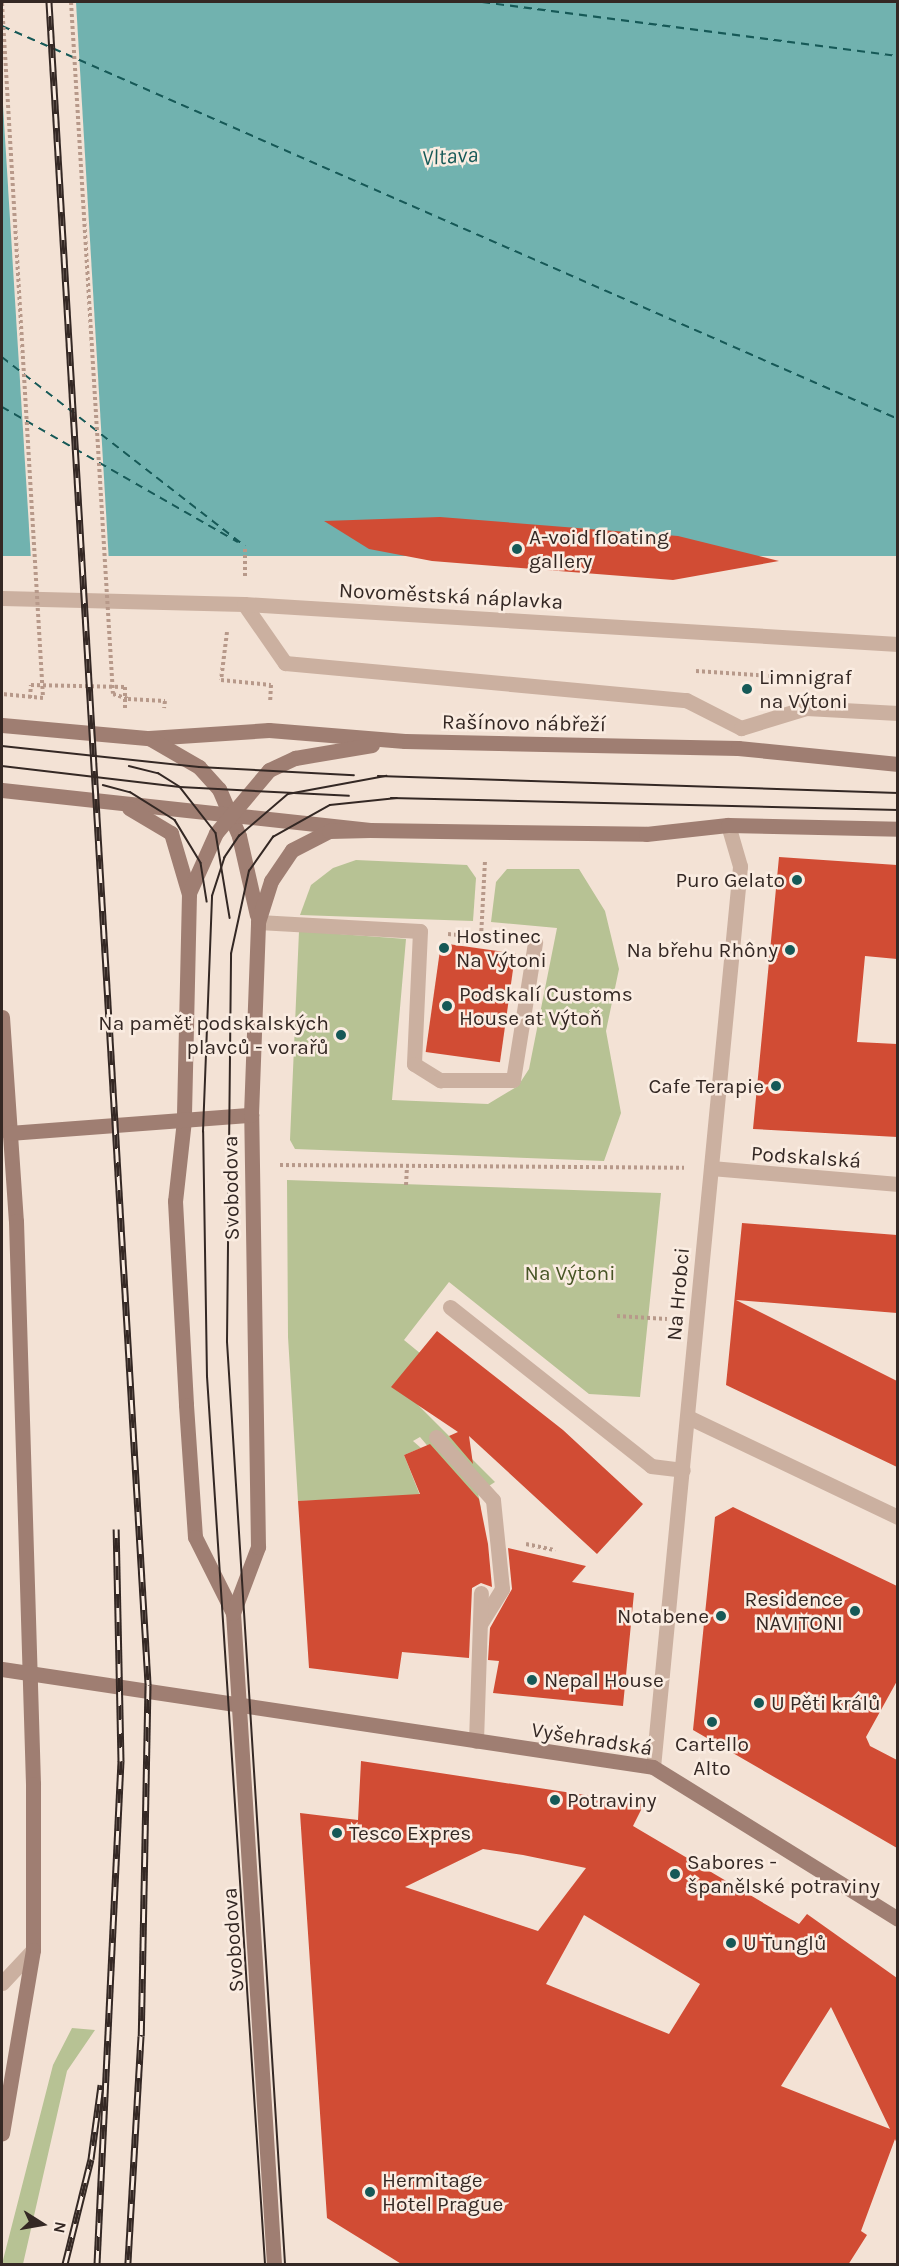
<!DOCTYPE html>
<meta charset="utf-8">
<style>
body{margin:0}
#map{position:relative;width:899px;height:2266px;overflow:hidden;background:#f3e2d5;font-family:Karla,sans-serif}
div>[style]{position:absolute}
.green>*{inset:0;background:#b7c294}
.water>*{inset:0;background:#71b2af;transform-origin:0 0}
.pier>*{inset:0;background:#f3e2d5}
.ferry>*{height:1.5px;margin-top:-0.75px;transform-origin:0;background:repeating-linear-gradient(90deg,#165957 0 8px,transparent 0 14px)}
.building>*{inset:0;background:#d14c34;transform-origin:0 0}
.path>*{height:4px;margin-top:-2px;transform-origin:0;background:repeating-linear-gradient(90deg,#b7998a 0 3px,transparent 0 6px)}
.lane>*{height:15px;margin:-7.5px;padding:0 7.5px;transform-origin:7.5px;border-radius:7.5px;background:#cbb0a0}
.street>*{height:15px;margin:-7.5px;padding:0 7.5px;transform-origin:7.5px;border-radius:7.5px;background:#cbb0a0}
.secondary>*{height:15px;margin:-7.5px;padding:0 7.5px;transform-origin:7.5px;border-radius:7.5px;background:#9f7e72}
.tram>*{height:1.5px;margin:-0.75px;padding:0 0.75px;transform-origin:0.75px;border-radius:0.75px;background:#342824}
.rail>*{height:7px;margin-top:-3.5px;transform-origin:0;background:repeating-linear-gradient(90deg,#faece1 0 14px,#342824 0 28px);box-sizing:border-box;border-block:2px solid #342824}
.path-bridge>*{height:4px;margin-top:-2px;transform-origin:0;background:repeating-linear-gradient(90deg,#b7998a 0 3px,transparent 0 6px)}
.dots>*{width:16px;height:16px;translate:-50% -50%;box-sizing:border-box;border:3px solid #faece1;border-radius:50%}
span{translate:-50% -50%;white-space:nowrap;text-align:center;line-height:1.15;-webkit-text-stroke:5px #faece1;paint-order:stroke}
.poi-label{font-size:21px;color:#342824}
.left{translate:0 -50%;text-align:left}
.right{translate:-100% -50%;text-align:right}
.street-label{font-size:21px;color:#342824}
.park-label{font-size:21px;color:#485526}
.water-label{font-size:22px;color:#165957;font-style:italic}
.frame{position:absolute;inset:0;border:3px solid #342824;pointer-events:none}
.north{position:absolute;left:12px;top:2194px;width:60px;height:60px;-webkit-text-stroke:4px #faece1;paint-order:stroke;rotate:101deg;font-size:16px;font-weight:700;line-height:24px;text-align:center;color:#342824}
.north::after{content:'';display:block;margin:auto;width:21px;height:27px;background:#342824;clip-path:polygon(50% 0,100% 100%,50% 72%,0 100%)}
</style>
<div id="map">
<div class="green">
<i style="clip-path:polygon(356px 860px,467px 865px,476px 878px,473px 921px,300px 915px,311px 885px,333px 868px)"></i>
<i style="clip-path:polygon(507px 869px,579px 869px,605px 911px,619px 969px,606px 1031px,621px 1113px,604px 1161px,295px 1149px,290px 1140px,299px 931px,406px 939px,392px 1100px,488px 1104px,518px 1086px,529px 1069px,557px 928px,491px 922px,496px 882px)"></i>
<i style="clip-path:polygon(287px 1180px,661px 1193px,640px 1397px,589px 1394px,449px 1282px,404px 1340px,426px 1358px,404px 1391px,495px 1482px,478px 1493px,481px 1509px,420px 1437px,413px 1441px,421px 1448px,404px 1455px,421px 1498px,298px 1501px,288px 1337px)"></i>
<i style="clip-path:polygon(72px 2028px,95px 2030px,67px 2071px,23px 2264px,2px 2264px,53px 2065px)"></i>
</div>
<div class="water">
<i style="left:2px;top:2px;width:895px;height:554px"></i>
</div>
<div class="pier">
<i style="clip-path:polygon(2px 2px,76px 2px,109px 563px,31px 560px,2px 89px)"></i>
</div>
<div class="ferry">
<i style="left:482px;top:2px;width:419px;rotate:7.4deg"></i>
<i style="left:2px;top:26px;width:978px;rotate:23.68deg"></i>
<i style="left:2px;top:357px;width:308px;rotate:37.9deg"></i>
<i style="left:2px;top:407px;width:272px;rotate:29.8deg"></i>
</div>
<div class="building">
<i style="clip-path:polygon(440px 517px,678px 536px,779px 561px,673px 580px,432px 561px,369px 549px,324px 521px)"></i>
<i style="clip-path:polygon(779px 857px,897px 865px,897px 959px,865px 956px,857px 1042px,897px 1044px,897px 1137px,753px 1129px)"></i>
<i style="left:441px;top:943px;width:75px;height:110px;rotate:8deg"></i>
<i style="clip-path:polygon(742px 1223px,897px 1235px,897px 1313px,736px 1300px,897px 1381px,897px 1467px,726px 1385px)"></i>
<i style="clip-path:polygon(437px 1331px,563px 1430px,643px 1504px,597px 1554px,469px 1436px,473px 1464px,449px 1436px,458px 1432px,391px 1387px)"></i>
<i style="clip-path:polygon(430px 1444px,479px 1499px,488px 1544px,492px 1587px,481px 1583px,472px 1588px,469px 1658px,402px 1652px,398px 1679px,309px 1668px,298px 1501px,420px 1494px,404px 1455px)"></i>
<i style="clip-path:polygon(733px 1507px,897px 1586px,897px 1681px,866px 1737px,870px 1746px,897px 1760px,897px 1848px,693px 1730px,715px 1517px)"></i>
<i style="clip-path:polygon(508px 1548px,586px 1566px,572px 1582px,634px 1593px,623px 1706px,493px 1693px,499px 1661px,488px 1660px,490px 1628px,512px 1589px)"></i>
<i style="clip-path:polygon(evenodd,361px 1761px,644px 1804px,633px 1826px,799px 1924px,807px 1914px,897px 1978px,897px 2144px,895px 2139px,861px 2231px,867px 2235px,848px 2265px,403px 2265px,327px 2218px,300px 1813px,358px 1820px,361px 1761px,483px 1849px,523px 1855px,586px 1868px,538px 1931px,405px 1887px,483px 1849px,361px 1761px,584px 1915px,700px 1984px,669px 2034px,546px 1984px,584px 1915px,361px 1761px,831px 2007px,890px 2129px,781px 2086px,831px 2007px)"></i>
</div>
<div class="path">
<i style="left:245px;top:576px;width:30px;rotate:-90deg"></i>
<i style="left:227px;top:632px;width:48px;rotate:97.1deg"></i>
<i style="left:221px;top:680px;width:50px;rotate:5.7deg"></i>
<i style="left:271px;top:685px;width:17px;rotate:93deg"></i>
<i style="left:696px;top:671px;width:106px;rotate:3.8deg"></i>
<i style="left:30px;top:698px;width:13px;rotate:-86deg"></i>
<i style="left:31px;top:685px;width:94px;rotate:1.2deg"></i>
<i style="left:125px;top:687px;width:21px;rotate:90deg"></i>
<i style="left:128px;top:699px;width:37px;rotate:3deg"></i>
<i style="left:165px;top:701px;width:7px;rotate:98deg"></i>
<i style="left:448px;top:934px;width:58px;rotate:5.9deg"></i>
<i style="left:481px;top:937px;width:77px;rotate:-87deg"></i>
<i style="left:280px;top:1165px;width:404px;rotate:0.4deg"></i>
<i style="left:406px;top:1185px;width:17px;rotate:-87deg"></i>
<i style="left:617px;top:1316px;width:50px;rotate:3.4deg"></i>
<i style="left:526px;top:1544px;width:30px;rotate:12deg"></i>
</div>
<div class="lane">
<i style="left:244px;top:604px;width:72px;rotate:55.2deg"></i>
<i style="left:258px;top:922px;width:162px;rotate:3.2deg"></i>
<i style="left:420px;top:931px;width:133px;rotate:92.6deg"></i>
<i style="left:414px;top:1064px;width:31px;rotate:32deg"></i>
<i style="left:440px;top:1080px;width:73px"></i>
<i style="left:513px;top:1080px;width:140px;rotate:-80.9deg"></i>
<i style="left:436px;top:1437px;width:85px;rotate:47.9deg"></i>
<i style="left:493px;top:1500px;width:89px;rotate:84.2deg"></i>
<i style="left:502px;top:1589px;width:40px;rotate:122deg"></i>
<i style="left:476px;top:1741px;width:148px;rotate:-88.1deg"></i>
</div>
<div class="street">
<i style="left:2px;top:598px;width:242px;rotate:1.4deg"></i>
<i style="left:244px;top:604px;width:655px;rotate:3.5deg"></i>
<i style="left:285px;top:663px;width:403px;rotate:5.3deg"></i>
<i style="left:686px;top:700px;width:62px;rotate:27deg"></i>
<i style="left:741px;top:728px;width:68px;rotate:-17.1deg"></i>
<i style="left:806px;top:708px;width:92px;rotate:3.1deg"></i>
<i style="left:711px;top:1168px;width:188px;rotate:4.9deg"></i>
<i style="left:450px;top:1307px;width:256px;rotate:38.3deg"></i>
<i style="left:651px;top:1466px;width:32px;rotate:7deg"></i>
<i style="left:688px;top:1417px;width:233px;rotate:25.5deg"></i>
<i style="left:653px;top:1767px;width:905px;rotate:-84.48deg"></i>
<i style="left:740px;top:866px;width:43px;rotate:-106.3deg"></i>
<i style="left:2px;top:1983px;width:45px;rotate:-46.8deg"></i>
</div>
<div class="secondary">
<i style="left:2px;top:725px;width:148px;rotate:5.1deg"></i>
<i style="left:149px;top:738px;width:120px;rotate:-3.8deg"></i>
<i style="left:269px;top:730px;width:136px;rotate:4.6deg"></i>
<i style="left:405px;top:741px;width:333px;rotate:1.2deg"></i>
<i style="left:738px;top:748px;width:161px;rotate:5.7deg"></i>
<i style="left:149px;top:738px;width:58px;rotate:30.1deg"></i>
<i style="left:199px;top:767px;width:30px;rotate:48deg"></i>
<i style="left:219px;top:789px;width:51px;rotate:66.9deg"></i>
<i style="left:239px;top:836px;width:81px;rotate:77.2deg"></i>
<i style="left:2px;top:790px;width:370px;rotate:6.2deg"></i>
<i style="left:370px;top:830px;width:276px;rotate:0.8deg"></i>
<i style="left:646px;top:834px;width:82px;rotate:-6.3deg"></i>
<i style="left:728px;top:825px;width:170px;rotate:1.3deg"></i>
<i style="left:129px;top:808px;width:49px;rotate:30.8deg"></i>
<i style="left:171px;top:833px;width:64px;rotate:73.6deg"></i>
<i style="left:189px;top:894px;width:226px;rotate:91.3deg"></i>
<i style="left:184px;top:1120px;width:81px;rotate:96.3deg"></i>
<i style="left:175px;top:1201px;width:204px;rotate:86.9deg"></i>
<i style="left:186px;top:1405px;width:132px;rotate:86.1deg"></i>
<i style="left:195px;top:1537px;width:85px;rotate:63.4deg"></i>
<i style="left:189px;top:893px;width:66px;rotate:-65.8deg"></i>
<i style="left:216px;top:833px;width:82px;rotate:-49.9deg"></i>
<i style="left:269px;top:770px;width:29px;rotate:-25deg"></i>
<i style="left:295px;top:758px;width:78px;rotate:-9.6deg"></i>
<i style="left:2px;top:1017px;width:204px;rotate:86.1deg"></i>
<i style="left:16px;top:1221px;width:563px;rotate:88.27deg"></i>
<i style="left:33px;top:1784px;width:166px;rotate:90deg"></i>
<i style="left:33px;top:1950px;width:186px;rotate:99.6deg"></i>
<i style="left:9px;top:1133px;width:243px;rotate:-4.3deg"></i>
<i style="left:2px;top:1669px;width:658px;rotate:8.56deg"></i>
<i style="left:653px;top:1767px;width:288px;rotate:31.8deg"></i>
<i style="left:274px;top:2264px;width:652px;rotate:-93.6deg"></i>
<i style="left:233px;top:1613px;width:71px;rotate:-69.3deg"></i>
<i style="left:258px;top:1547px;width:432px;rotate:-90.9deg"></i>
<i style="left:251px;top:1115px;width:193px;rotate:-87.9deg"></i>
<i style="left:258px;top:922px;width:43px;rotate:-72.4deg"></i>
<i style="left:271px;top:881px;width:37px;rotate:-56deg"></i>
<i style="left:292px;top:850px;width:42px;rotate:-27.2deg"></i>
<i style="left:329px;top:831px;width:41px;rotate:-1.4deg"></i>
</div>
<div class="tram">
<i style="left:2px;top:746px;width:198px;rotate:6.1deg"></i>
<i style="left:199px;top:767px;width:155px;rotate:3deg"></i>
<i style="left:2px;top:766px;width:179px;rotate:6.7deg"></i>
<i style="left:180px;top:787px;width:169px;rotate:3deg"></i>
<i style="left:129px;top:766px;width:30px;rotate:14deg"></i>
<i style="left:158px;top:773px;width:26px;rotate:32deg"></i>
<i style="left:180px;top:787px;width:58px;rotate:52deg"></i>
<i style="left:216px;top:833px;width:86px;rotate:80.6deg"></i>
<i style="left:378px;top:776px;width:520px;rotate:1.87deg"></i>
<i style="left:103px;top:785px;width:28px;rotate:15deg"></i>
<i style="left:130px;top:792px;width:53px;rotate:31.9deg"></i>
<i style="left:175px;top:820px;width:50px;rotate:58.8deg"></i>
<i style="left:201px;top:863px;width:39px;rotate:81deg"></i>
<i style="left:391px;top:798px;width:507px;rotate:1.36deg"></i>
<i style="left:265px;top:2264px;width:889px;rotate:-93.74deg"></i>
<i style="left:207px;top:1377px;width:245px;rotate:-90.9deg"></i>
<i style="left:203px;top:1132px;width:236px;rotate:-87.8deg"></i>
<i style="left:212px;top:896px;width:40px;rotate:-72deg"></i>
<i style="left:224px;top:858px;width:27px;rotate:-56deg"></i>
<i style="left:239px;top:836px;width:65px;rotate:-40.6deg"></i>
<i style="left:288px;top:794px;width:100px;rotate:-10.4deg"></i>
<i style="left:285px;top:2264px;width:924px;rotate:-93.6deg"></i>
<i style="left:227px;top:1342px;width:388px;rotate:-89.4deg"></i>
<i style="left:231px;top:954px;width:85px;rotate:-77.8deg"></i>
<i style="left:249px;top:871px;width:42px;rotate:-54.8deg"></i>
<i style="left:273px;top:837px;width:65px;rotate:-29.3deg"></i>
<i style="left:330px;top:805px;width:67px;rotate:-6deg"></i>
</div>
<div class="rail">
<i style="left:49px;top:2px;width:1686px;rotate:86.63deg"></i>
<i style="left:148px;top:1685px;width:351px;rotate:91.1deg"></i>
<i style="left:141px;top:2036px;width:228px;rotate:93.3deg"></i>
<i style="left:65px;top:2264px;width:108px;rotate:-76.1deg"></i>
<i style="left:91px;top:2159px;width:75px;rotate:-82.3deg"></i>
<i style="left:97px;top:2264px;width:504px;rotate:-87.27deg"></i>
<i style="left:121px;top:1761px;width:232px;rotate:-91.2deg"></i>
</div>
<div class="path-bridge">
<i style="left:71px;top:2px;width:693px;rotate:86.53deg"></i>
<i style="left:113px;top:694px;width:16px;rotate:18deg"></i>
<i style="left:2px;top:3px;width:696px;rotate:86.62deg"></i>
<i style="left:43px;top:698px;width:41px;rotate:-174.4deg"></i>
</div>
<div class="dots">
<i style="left:517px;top:549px;background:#165957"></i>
<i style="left:747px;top:689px;background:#165957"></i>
<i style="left:797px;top:880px;background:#165957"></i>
<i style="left:444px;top:948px;background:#165957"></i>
<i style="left:790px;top:950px;background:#165957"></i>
<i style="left:447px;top:1006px;background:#165957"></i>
<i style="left:341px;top:1035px;background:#165957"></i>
<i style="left:776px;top:1086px;background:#165957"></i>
<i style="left:855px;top:1611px;background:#165957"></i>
<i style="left:721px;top:1616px;background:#165957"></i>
<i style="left:532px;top:1680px;background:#165957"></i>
<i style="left:759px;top:1703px;background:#165957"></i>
<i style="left:712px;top:1722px;background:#165957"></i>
<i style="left:555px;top:1800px;background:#165957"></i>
<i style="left:337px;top:1833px;background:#165957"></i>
<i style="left:675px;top:1874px;background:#165957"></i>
<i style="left:731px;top:1943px;background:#165957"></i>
<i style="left:370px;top:2192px;background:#165957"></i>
</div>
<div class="poi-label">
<span class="left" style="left:529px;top:549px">A-void floating<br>gallery</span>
<span class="left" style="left:759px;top:689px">Limnigraf<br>na Výtoni</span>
<span class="right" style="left:785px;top:880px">Puro Gelato</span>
<span class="left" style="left:456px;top:948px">Hostinec<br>Na Výtoni</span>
<span class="right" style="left:778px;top:950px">Na břehu Rhôny</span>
<span class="left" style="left:459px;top:1006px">Podskalí Customs<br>House at Výtoň</span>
<span class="right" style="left:329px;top:1035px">Na paměť podskalských<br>plavců - vorařů</span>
<span class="right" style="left:764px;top:1086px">Cafe Terapie</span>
<span class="right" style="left:843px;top:1611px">Residence<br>NAVITONI</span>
<span class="right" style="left:709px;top:1616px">Notabene</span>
<span class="left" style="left:544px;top:1680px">Nepal House</span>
<span class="left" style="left:771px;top:1703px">U Pěti králů</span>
<span style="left:712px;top:1756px">Cartello<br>Alto</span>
<span class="left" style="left:567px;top:1800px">Potraviny</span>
<span class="left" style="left:349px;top:1833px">Tesco Expres</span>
<span class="left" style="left:687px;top:1874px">Sabores -<br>španělské potraviny</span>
<span class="left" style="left:743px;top:1943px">U Tunglů</span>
<span class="left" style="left:382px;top:2192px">Hermitage<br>Hotel Prague</span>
</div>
<div class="street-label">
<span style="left:451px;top:596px;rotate:3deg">Novoměstská náplavka</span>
<span style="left:524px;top:723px;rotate:1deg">Rašínovo nábřeží</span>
<span style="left:806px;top:1157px;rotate:4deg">Podskalská</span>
<span style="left:231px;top:1188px;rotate:-91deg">Svobodova</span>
<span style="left:678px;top:1294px;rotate:-85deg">Na Hrobci</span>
<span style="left:592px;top:1739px;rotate:9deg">Vyšehradská</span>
<span style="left:233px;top:1940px;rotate:-94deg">Svobodova</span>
</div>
<div class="park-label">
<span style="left:570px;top:1273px">Na Výtoni</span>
</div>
<div class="water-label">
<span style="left:450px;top:157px;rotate:-4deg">Vltava</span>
</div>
<div class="frame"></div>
<div class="north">N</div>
</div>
